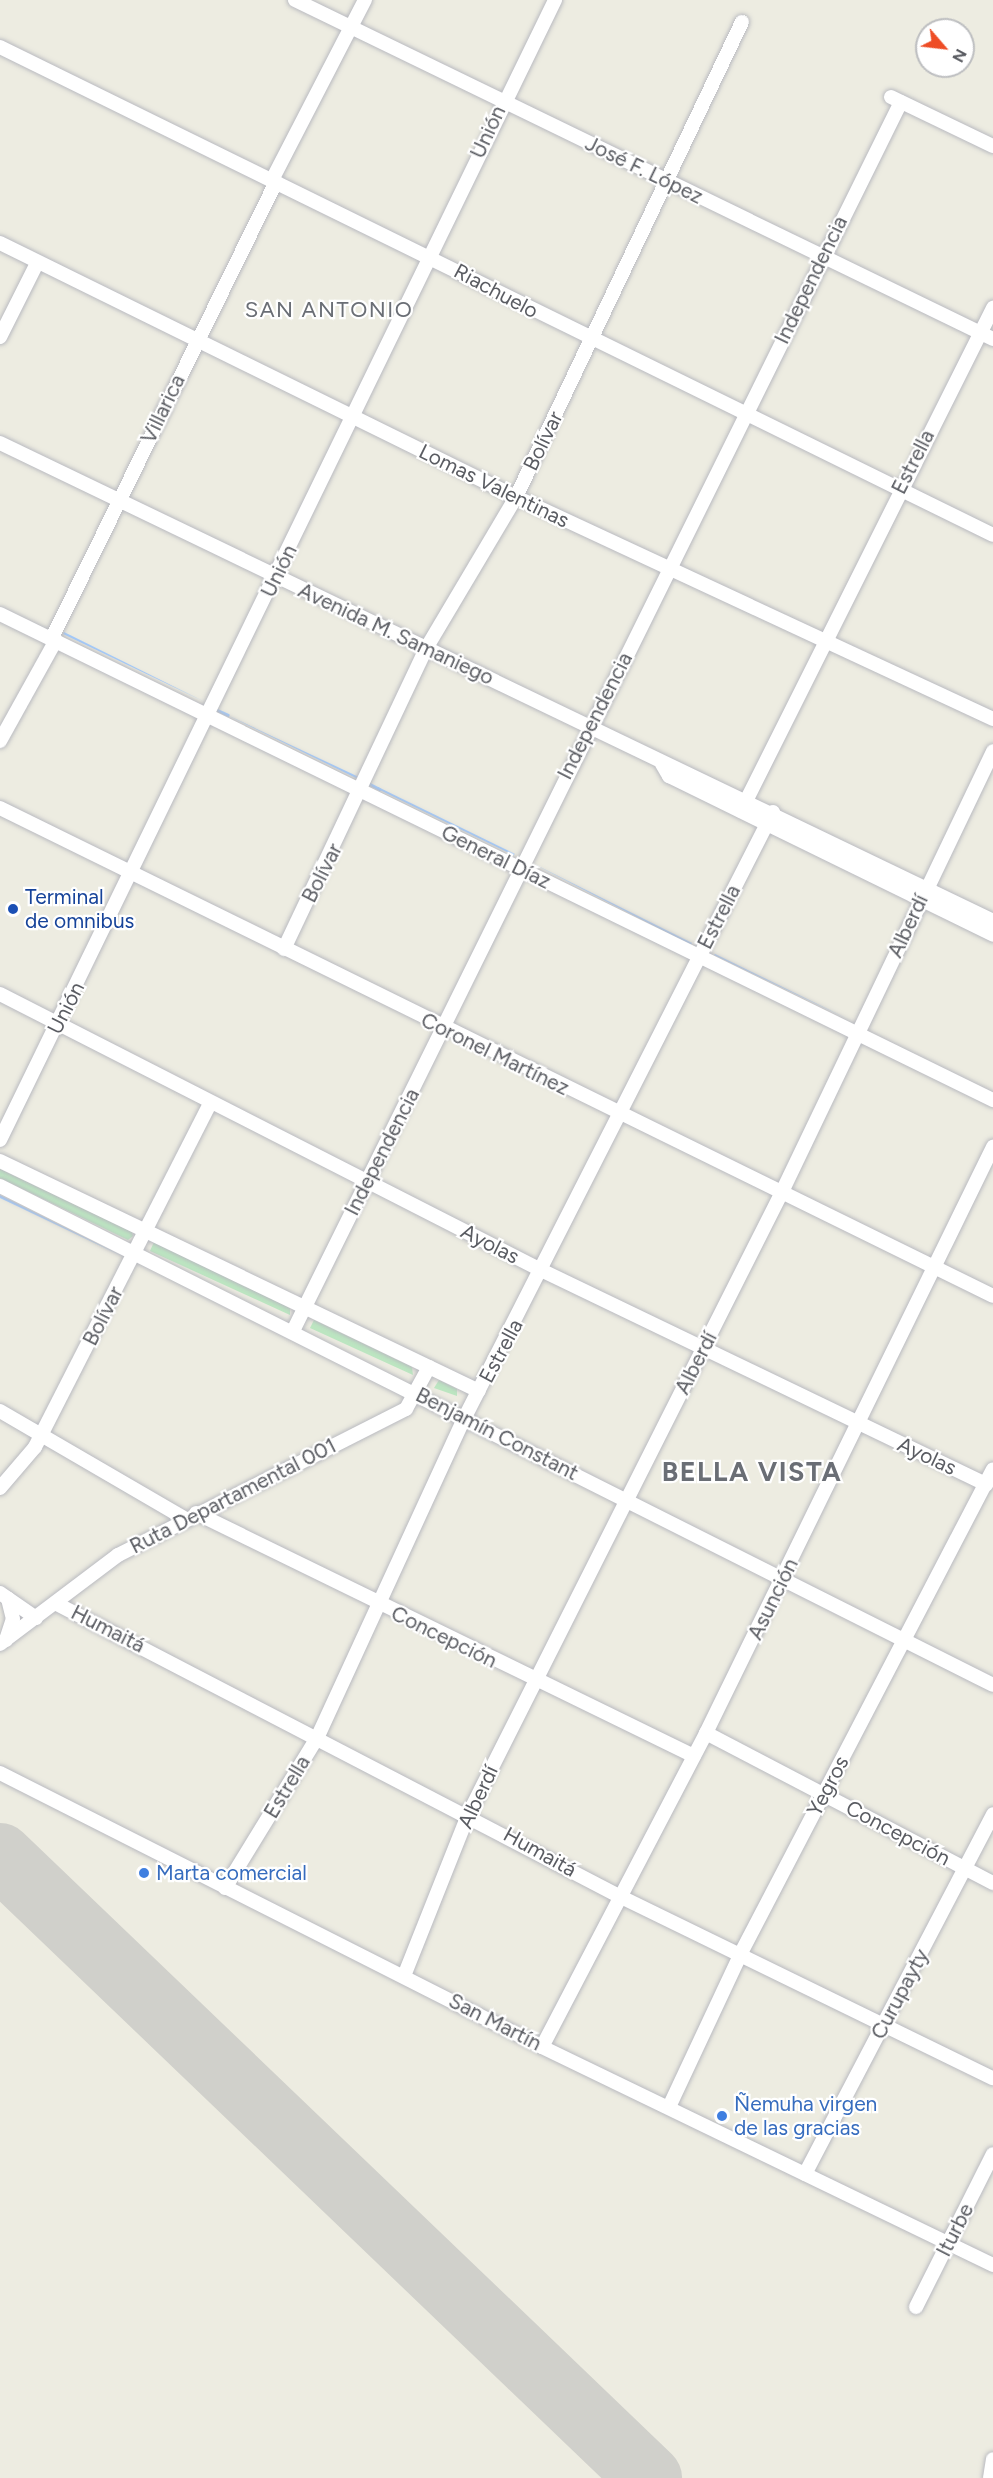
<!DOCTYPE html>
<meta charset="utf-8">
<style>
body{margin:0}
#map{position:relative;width:993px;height:2478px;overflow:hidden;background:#edece1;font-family:Figtree,sans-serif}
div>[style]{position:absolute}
.green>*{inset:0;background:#bce6c1}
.water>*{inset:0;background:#9fcaff;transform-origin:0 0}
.stream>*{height:3px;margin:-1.5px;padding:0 1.5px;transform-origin:1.5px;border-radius:1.5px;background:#9fcaff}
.runway>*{height:66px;margin:-33px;padding:0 33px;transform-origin:33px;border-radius:33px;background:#d0d0cb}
.roads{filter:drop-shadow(0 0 2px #b9bac0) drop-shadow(0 0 2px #b9bac0)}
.minor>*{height:14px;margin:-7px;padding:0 7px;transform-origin:7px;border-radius:7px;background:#fff}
.dots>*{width:16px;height:16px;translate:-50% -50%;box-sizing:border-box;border:3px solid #fff;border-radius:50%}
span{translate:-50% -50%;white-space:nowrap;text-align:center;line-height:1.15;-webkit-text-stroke:4.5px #fff;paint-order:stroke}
.street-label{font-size:21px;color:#5a5c62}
.transit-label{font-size:21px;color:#164399}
.left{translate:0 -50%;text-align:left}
.shop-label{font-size:21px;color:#366cbe}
.neighbourhood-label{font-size:22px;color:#6a6e75;letter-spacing:1.5px}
.district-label{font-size:27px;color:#6a6e75;font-weight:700;letter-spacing:1.5px}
.north{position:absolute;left:915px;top:18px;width:60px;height:60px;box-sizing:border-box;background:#fff;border:2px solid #bdbec0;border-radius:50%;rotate:118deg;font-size:16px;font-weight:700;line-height:24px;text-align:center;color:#5a5c62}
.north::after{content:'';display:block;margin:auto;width:21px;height:27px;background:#ee4d26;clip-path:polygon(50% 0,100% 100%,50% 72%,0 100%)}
</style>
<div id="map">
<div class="green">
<i style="clip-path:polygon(0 1169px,132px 1232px,133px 1236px,128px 1240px,0 1178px)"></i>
<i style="clip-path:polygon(154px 1242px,290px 1308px,290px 1315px,150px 1251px)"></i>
<i style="clip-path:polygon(314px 1320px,412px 1367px,413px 1375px,310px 1328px)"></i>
<i style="clip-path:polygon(439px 1380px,457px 1389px,457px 1396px,434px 1388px)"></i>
</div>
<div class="water">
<i style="clip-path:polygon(64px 632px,205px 702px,63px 634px)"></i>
<i style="clip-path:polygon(225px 714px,361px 778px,360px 780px)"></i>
<i style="left:378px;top:787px;width:152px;height:2px;rotate:26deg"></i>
<i style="clip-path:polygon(530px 862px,692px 943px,691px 945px)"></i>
<i style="clip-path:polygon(715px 954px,850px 1020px,714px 955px)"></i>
<i style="clip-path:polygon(0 1195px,124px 1257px,0 1198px)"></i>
</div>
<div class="stream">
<i style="left:215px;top:709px;width:14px;rotate:25deg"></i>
<i style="left:366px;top:782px;width:15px;rotate:28deg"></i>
</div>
<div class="runway">
<i style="left:0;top:1856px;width:899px;rotate:43.78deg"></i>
</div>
<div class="roads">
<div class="minor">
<i style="left:295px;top:0;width:776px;rotate:25.9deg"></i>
<i style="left:0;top:47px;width:1106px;rotate:26.17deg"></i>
<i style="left:891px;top:97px;width:113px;rotate:25.7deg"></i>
<i style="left:272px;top:180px;width:203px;rotate:-62.7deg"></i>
<i style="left:0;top:243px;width:575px;rotate:26.21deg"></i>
<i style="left:516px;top:497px;width:526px;rotate:24.96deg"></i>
<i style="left:0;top:337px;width:83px;rotate:-63.4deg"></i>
<i style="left:0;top:443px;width:1102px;rotate:25.7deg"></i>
<i style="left:0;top:614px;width:1106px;rotate:26.08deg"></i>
<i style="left:52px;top:638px;width:508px;rotate:-63.84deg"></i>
<i style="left:0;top:741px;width:115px;rotate:-61deg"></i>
<i style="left:662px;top:764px;width:14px;rotate:60deg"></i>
<i style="left:669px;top:776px;width:361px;rotate:26.1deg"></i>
<i style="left:0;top:808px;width:1106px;rotate:26.17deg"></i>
<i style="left:741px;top:811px;width:563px;rotate:-63.39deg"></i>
<i style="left:284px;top:949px;width:334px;rotate:-64.7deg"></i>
<i style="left:427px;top:647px;width:174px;rotate:-59.3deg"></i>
<i style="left:516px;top:497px;width:526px;rotate:-64.56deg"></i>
<i style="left:0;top:994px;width:610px;rotate:27.03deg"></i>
<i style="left:543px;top:1271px;width:492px;rotate:25.7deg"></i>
<i style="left:0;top:1140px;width:1268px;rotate:-64.04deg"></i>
<i style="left:0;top:1161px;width:531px;rotate:25.65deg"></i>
<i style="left:0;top:1186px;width:1111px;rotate:26.68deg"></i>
<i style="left:293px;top:1331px;width:1371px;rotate:-63.68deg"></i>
<i style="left:0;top:1411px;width:213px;rotate:30.2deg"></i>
<i style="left:0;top:1488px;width:54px;rotate:-49.5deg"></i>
<i style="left:35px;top:1447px;width:386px;rotate:-63deg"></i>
<i style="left:196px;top:1513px;width:554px;rotate:26.01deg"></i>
<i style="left:0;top:1593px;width:44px;rotate:34.8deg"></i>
<i style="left:57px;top:1604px;width:631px;rotate:27.46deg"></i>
<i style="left:617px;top:1895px;width:418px;rotate:26deg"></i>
<i style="left:6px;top:1640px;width:22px;rotate:-72deg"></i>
<i style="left:13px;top:1619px;width:21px;rotate:-104deg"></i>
<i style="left:0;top:1644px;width:148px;rotate:-37deg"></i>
<i style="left:118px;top:1555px;width:323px;rotate:-26.9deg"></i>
<i style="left:406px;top:1409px;width:48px;rotate:-61.3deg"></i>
<i style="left:706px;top:1733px;width:324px;rotate:27.6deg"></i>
<i style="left:0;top:1773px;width:607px;rotate:26.82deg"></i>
<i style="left:542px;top:2047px;width:501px;rotate:25.8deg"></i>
<i style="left:225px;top:1888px;width:178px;rotate:-58.5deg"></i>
<i style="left:318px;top:1736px;width:351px;rotate:-65.3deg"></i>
<i style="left:465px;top:1417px;width:679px;rotate:-63.02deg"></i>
<i style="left:404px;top:1976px;width:175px;rotate:-68.3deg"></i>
<i style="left:469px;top:1813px;width:693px;rotate:-63.25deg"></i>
<i style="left:781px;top:1194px;width:491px;rotate:-64.4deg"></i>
<i style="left:542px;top:2047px;width:354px;rotate:-62.4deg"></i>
<i style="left:706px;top:1733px;width:653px;rotate:-63.91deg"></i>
<i style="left:669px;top:2107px;width:172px;rotate:-64.9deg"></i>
<i style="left:742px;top:1951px;width:543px;rotate:-62.49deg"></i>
<i style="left:805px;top:2174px;width:406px;rotate:-62.4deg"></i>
<i style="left:916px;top:2307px;width:171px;rotate:-63.3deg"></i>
<i style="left:990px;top:2478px;width:19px;rotate:-81deg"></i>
</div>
</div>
<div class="dots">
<i style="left:13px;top:909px;background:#1a4fb4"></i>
<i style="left:144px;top:1873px;background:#3f7fe0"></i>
<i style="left:722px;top:2116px;background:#3f7fe0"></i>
</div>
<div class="street-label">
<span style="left:488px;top:132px;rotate:-65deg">Unión</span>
<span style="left:644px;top:170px;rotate:26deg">José F. López</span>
<span style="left:811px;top:280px;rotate:-64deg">Independencia</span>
<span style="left:496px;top:291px;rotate:28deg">Riachuelo</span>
<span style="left:163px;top:409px;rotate:-64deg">Villarica</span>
<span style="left:543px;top:441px;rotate:-64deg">Bolívar</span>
<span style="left:913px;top:462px;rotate:-63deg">Estrella</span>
<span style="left:494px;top:486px;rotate:26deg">Lomas Valentinas</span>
<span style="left:279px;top:571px;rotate:-64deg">Unión</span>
<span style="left:396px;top:634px;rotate:25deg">Avenida M. Samaniego</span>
<span style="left:595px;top:716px;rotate:-63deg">Independencia</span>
<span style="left:496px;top:857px;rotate:26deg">General Díaz</span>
<span style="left:322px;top:873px;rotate:-63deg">Bolívar</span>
<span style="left:719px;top:917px;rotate:-63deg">Estrella</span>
<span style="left:908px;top:926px;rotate:-65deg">Alberdí</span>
<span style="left:66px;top:1008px;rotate:-63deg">Unión</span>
<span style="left:495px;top:1054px;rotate:26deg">Coronel Martínez</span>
<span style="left:382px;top:1152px;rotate:-63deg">Independencia</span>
<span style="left:490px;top:1244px;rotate:27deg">Ayolas</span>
<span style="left:103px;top:1316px;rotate:-63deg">Bolívar</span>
<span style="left:501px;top:1351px;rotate:-62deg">Estrella</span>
<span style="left:696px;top:1363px;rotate:-63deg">Alberdí</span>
<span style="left:497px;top:1434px;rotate:27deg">Benjamín Constant</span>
<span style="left:927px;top:1456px;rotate:25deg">Ayolas</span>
<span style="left:233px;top:1496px;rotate:-27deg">Ruta Departamental 001</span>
<span style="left:773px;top:1599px;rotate:-64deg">Asunción</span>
<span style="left:108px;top:1629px;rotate:27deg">Humaitá</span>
<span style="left:444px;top:1637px;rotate:26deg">Concepción</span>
<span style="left:828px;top:1786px;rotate:-62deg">Yegros</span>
<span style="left:287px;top:1787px;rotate:-59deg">Estrella</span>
<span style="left:478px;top:1797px;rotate:-65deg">Alberdí</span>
<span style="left:898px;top:1833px;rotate:28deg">Concepción</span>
<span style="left:540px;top:1852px;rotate:29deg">Humaitá</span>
<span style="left:900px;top:1994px;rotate:-62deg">Curupayty</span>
<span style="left:495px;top:2022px;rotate:27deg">San Martín</span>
<span style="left:955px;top:2230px;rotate:-63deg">Iturbe</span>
</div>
<div class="transit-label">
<span class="left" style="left:25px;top:909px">Terminal<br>de omnibus</span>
</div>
<div class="shop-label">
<span class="left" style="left:156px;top:1873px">Marta comercial</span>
<span class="left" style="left:734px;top:2116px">Ñemuha virgen<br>de las gracias</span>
</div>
<div class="neighbourhood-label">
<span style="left:329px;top:310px">SAN ANTONIO</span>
</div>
<div class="district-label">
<span style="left:752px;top:1472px">BELLA VISTA</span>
</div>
<div class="north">N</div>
</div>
